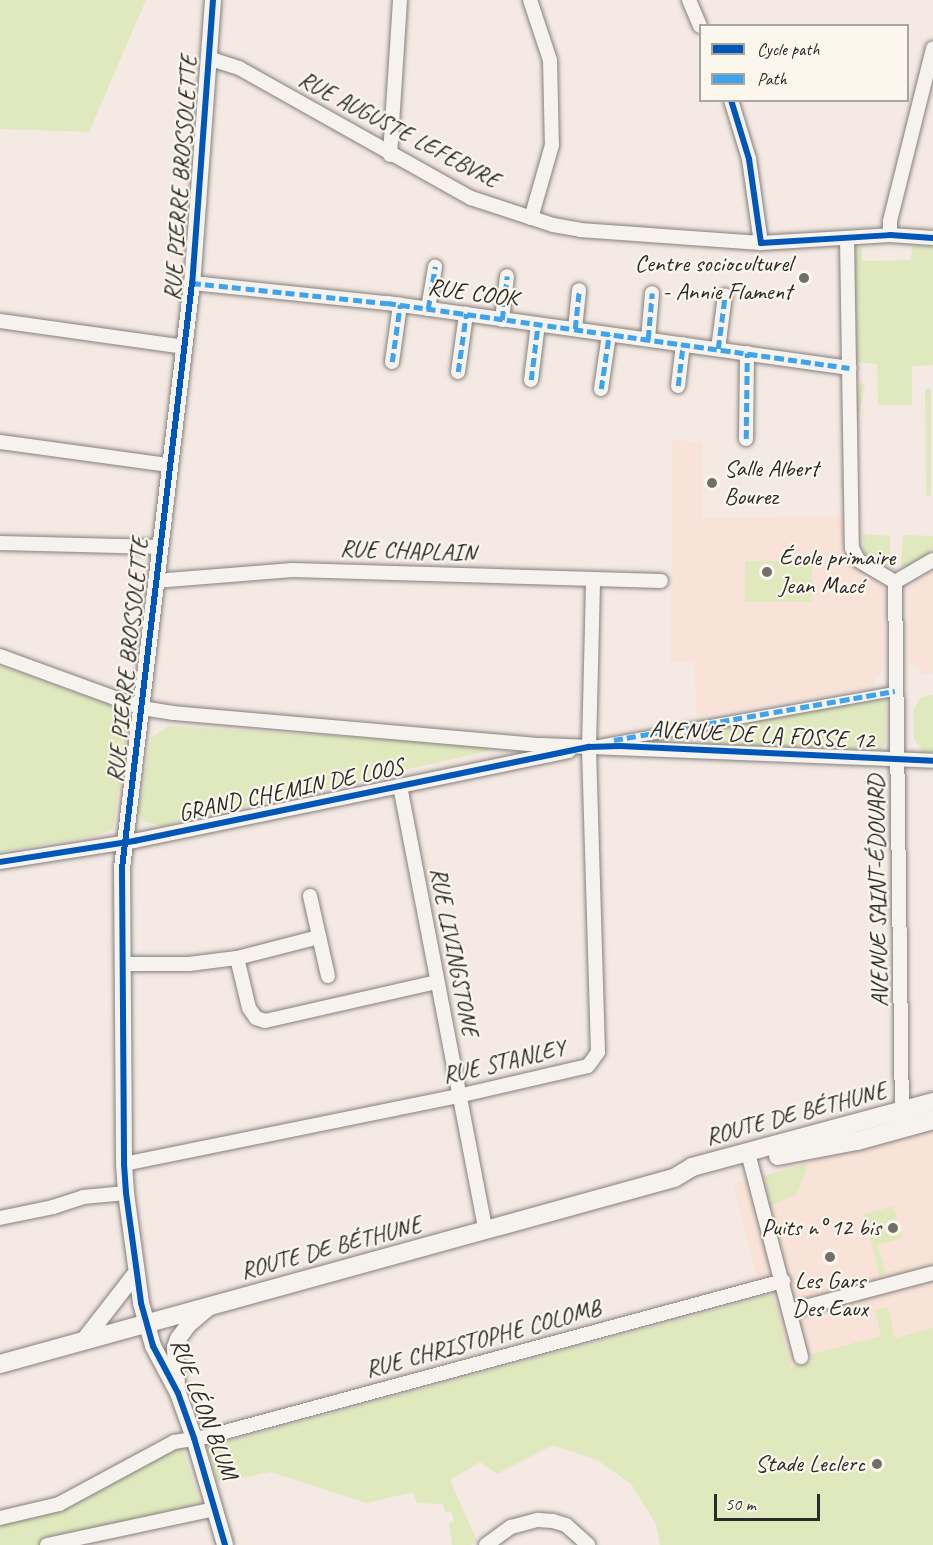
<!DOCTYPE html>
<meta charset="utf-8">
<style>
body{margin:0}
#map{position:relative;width:933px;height:1545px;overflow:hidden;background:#f4e9e3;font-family:Caveat,sans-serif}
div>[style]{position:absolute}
.built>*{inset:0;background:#f9e3d8}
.green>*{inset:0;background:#e0e9be;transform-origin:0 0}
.roads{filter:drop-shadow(0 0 2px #85807e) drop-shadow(0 0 2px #85807e)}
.pedestrian>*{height:9px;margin:-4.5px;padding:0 4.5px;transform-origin:4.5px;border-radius:4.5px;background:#f6f3ef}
.minor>*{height:14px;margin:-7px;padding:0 7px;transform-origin:7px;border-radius:7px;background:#f6f3ef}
.tertiary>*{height:16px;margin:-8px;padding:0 8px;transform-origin:8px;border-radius:8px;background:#f6f3ef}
.secondary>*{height:18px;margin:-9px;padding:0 9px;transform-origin:9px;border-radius:9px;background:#f6f3ef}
.quiet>*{height:4.5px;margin-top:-2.25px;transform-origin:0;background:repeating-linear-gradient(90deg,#3ea3eb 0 9px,transparent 0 13.5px)}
.cycleway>*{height:6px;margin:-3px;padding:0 3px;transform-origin:3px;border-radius:3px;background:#0057b8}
.dots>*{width:16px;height:16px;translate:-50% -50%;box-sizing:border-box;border:3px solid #fbf7ec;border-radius:50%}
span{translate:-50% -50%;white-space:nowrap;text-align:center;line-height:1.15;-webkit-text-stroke:4.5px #fbf7ec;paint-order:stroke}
.street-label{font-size:24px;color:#2b2b2b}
.poi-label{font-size:24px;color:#2b2b2b}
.right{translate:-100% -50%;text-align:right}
.left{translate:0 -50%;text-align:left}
.legend{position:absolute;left:699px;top:24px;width:210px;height:78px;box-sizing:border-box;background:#fbf7ec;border:2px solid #a8a59f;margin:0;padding:8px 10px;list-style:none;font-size:18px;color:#2b2b2b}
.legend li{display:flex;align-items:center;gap:12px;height:30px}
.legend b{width:30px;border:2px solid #a8a59f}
.scale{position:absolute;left:714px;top:1494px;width:106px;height:27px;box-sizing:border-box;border:3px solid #2b2b2b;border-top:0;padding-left:8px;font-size:18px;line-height:21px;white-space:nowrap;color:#2b2b2b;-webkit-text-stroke:4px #fbf7ec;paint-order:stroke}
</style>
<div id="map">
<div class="built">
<i style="clip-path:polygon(672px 440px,702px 442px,703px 518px,843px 516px,843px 558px,884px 586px,886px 663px,872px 687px,697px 716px,694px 662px,671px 663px)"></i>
<i style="clip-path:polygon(933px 570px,933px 673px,923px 674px,909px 661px,909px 588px)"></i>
<i style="clip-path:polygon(933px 1128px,933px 1338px,790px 1367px,773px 1294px,762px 1297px,733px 1183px)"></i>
</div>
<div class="green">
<i style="clip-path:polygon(0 0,146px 0,89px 132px,0 129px)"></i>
<i style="clip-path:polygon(912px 246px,933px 247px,933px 365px,912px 366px,912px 405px,878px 405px,877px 364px,856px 362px,855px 247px,862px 247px,862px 261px,911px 260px)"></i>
<i style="left:860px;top:383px;width:5px;height:107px;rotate:11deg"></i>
<i style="clip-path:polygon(925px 389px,931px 389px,931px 496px,926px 495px)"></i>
<i style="clip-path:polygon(863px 534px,890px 536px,890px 568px,864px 552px)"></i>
<i style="clip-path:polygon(903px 535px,933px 536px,933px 547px,930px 553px,908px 568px,901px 567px)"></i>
<i style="left:745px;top:561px;width:67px;height:41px"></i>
<i style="clip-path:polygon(0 666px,124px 710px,129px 719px,113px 829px,98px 835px,0 852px)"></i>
<i style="clip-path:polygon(933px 695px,933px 752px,923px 751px,914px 739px,913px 710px,921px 697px)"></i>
<i style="clip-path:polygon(883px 696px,886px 700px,885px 745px,880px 750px,707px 745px,706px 729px)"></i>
<i style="clip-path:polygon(168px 726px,490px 745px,488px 751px,163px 826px,143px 821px,138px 812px,151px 738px)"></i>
<i style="clip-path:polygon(806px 1164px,806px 1171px,796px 1195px,771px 1205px,764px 1176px)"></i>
<i style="clip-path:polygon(893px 1206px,903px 1238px,878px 1245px,886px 1274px,880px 1276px,863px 1214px)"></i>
<i style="clip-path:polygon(773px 1294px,791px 1367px,813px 1362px,811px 1354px,881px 1336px,875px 1310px,888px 1307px,895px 1338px,933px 1328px,933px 1545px,660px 1545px,656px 1524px,631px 1484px,597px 1460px,553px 1445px,497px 1474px,480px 1462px,450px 1480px,477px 1541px,471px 1545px,452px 1545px,449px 1524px,454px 1522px,451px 1511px,445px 1513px,443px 1504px,417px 1503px,413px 1492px,367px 1503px,270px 1472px,218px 1483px,206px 1447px)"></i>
<i style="clip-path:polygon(180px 1441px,203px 1511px,47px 1545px,0 1545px,0 1518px,59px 1504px)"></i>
</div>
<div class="roads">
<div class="pedestrian">
<i style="left:599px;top:744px;width:301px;rotate:-10.2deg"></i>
</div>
<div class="minor">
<i style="left:530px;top:0;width:63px;rotate:71.6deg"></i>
<i style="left:550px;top:60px;width:85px;rotate:88.7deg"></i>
<i style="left:552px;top:145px;width:76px;rotate:106deg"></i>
<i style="left:689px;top:0;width:28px;rotate:67deg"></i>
<i style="left:208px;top:58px;width:33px;rotate:18deg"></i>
<i style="left:239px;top:68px;width:266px;rotate:29.3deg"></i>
<i style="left:471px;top:198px;width:86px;rotate:18.2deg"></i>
<i style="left:553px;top:225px;width:27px;rotate:10deg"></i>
<i style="left:580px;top:230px;width:181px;rotate:4.1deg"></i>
<i style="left:761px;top:243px;width:129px;rotate:-3.5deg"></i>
<i style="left:890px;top:235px;width:43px;rotate:4deg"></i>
<i style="left:731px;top:100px;width:62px;rotate:73deg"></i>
<i style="left:749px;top:159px;width:85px;rotate:81.9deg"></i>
<i style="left:390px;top:155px;width:155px;rotate:-86.3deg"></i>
<i style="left:890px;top:235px;width:14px;rotate:-90deg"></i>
<i style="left:890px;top:221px;width:178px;rotate:-76deg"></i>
<i style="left:847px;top:238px;width:310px;rotate:89.1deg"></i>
<i style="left:852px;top:548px;width:13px;rotate:63deg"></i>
<i style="left:858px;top:560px;width:43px;rotate:30.7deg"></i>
<i style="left:192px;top:283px;width:196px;rotate:5.9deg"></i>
<i style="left:387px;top:303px;width:467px;rotate:8deg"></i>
<i style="left:428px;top:309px;width:43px;rotate:-80.5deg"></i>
<i style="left:502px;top:320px;width:44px;rotate:-83.5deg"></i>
<i style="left:0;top:321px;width:187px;rotate:8deg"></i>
<i style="left:575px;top:329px;width:39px;rotate:-84deg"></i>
<i style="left:648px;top:339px;width:46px;rotate:-85deg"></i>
<i style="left:718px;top:349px;width:54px;rotate:-82.6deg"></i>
<i style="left:392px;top:362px;width:58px;rotate:-82deg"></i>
<i style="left:458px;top:372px;width:59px;rotate:-82.1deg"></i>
<i style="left:531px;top:380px;width:56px;rotate:-82.9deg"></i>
<i style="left:678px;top:386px;width:42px;rotate:-83.2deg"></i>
<i style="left:601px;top:389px;width:55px;rotate:-81.6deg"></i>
<i style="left:746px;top:439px;width:86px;rotate:-89.3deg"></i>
<i style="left:0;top:442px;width:171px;rotate:7.8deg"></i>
<i style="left:0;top:543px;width:159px;rotate:1.4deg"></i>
<i style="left:155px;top:581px;width:138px;rotate:-4.6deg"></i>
<i style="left:293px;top:570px;width:368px;rotate:1.7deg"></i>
<i style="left:895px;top:582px;width:538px;rotate:89.25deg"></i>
<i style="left:895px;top:582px;width:44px;rotate:-30.1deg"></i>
<i style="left:0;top:656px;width:151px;rotate:20.1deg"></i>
<i style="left:142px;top:708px;width:31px;rotate:9deg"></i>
<i style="left:173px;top:713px;width:370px;rotate:5deg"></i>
<i style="left:542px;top:745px;width:391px;rotate:2.3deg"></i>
<i style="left:400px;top:786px;width:453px;rotate:79.1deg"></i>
<i style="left:0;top:862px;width:136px;rotate:-8.9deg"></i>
<i style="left:134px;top:841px;width:444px;rotate:-11.7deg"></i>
<i style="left:310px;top:896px;width:82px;rotate:77.3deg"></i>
<i style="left:237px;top:958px;width:51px;rotate:76.5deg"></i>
<i style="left:249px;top:1008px;width:12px;rotate:55deg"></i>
<i style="left:256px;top:1018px;width:9px;rotate:18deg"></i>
<i style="left:265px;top:1021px;width:176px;rotate:-12.8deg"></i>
<i style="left:123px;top:964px;width:66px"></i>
<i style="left:189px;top:964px;width:48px;rotate:-7.1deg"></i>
<i style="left:237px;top:958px;width:85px;rotate:-14.4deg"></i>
<i style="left:748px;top:1153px;width:211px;rotate:75.4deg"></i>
<i style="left:124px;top:1164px;width:341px;rotate:-11.5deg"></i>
<i style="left:458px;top:1096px;width:133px;rotate:-13deg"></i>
<i style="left:588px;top:1066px;width:17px;rotate:-54deg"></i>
<i style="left:598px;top:1052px;width:305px;rotate:-91.7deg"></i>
<i style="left:589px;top:747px;width:168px;rotate:-88.6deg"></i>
<i style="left:0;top:1218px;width:54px;rotate:-11.7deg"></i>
<i style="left:53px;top:1207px;width:32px;rotate:-18deg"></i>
<i style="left:83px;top:1197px;width:43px;rotate:-5.3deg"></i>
<i style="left:790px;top:1311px;width:148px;rotate:-14.9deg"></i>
<i style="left:0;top:1518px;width:61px;rotate:-13.3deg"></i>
<i style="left:59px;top:1504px;width:131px;rotate:-28.3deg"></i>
<i style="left:174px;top:1442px;width:36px;rotate:-9deg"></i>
<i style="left:210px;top:1436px;width:594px;rotate:-15.14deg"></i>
<i style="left:47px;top:1545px;width:172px;rotate:-12.1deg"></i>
<i style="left:486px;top:1545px;width:31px;rotate:-36deg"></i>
<i style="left:511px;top:1527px;width:28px;rotate:-15deg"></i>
<i style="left:538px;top:1520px;width:15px;rotate:4deg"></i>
<i style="left:553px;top:1521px;width:14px;rotate:17deg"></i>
<i style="left:566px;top:1525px;width:30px;rotate:42deg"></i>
</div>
<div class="tertiary">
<i style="left:213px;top:0;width:284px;rotate:94.2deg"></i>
<i style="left:192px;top:283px;width:589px;rotate:96.82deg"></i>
<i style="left:122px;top:868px;width:296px;rotate:89.6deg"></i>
<i style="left:124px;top:1164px;width:29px;rotate:86deg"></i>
<i style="left:126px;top:1193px;width:111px;rotate:82.2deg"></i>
<i style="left:141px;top:1303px;width:45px;rotate:74.4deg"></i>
<i style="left:153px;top:1346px;width:53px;rotate:62deg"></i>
<i style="left:178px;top:1393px;width:48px;rotate:70.4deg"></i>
<i style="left:194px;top:1438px;width:111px;rotate:73.8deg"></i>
<i style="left:84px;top:1340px;width:85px;rotate:-52.2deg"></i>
<i style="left:177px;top:1386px;width:39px;rotate:-93deg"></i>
<i style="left:175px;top:1347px;width:9px;rotate:-69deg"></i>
<i style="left:178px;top:1339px;width:17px;rotate:-54deg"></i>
<i style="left:188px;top:1325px;width:30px;rotate:-40deg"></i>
</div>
<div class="secondary">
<i style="left:778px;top:1156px;width:80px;rotate:-10.8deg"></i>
<i style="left:857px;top:1141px;width:79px;rotate:-15.4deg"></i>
<i style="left:0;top:1364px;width:699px;rotate:-15.43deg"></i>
<i style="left:674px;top:1178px;width:21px;rotate:-31deg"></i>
<i style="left:692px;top:1167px;width:250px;rotate:-15.1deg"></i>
</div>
</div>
<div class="quiet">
<i style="left:192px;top:283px;width:196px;rotate:5.9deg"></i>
<i style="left:387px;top:303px;width:467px;rotate:8deg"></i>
<i style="left:428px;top:309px;width:43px;rotate:-80.5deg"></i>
<i style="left:502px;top:320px;width:44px;rotate:-83.5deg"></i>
<i style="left:575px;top:329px;width:39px;rotate:-84deg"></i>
<i style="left:648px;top:339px;width:46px;rotate:-85deg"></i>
<i style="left:718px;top:349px;width:54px;rotate:-82.6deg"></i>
<i style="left:392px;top:362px;width:58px;rotate:-82deg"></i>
<i style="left:458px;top:372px;width:59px;rotate:-82.1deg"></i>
<i style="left:531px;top:380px;width:56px;rotate:-82.9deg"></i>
<i style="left:678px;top:386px;width:42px;rotate:-83.2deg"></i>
<i style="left:601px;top:389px;width:55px;rotate:-81.6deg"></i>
<i style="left:746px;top:439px;width:86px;rotate:-89.3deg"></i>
<i style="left:614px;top:740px;width:285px;rotate:-9.9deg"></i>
</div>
<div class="cycleway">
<i style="left:213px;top:0;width:284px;rotate:94.2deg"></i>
<i style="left:192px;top:283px;width:589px;rotate:96.82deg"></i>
<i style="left:122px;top:868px;width:296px;rotate:89.6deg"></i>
<i style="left:124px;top:1164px;width:29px;rotate:86deg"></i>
<i style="left:126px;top:1193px;width:111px;rotate:82.2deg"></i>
<i style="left:141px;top:1303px;width:45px;rotate:74.4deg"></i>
<i style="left:153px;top:1346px;width:53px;rotate:62deg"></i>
<i style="left:178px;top:1393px;width:48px;rotate:70.4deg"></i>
<i style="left:194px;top:1438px;width:111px;rotate:73.8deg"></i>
<i style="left:731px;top:100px;width:62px;rotate:73deg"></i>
<i style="left:749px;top:159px;width:85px;rotate:81.9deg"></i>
<i style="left:761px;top:243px;width:129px;rotate:-3.5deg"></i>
<i style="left:890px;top:235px;width:43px;rotate:4deg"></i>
<i style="left:0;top:862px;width:136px;rotate:-8.9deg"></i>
<i style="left:134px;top:841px;width:465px;rotate:-11.7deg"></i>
<i style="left:589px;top:747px;width:31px;rotate:-2deg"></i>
<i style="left:620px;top:746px;width:313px;rotate:2.7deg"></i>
</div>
<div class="dots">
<i style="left:804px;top:278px;background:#716e6b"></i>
<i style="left:712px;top:483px;background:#716e6b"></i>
<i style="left:767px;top:572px;background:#716e6b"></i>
<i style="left:893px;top:1228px;background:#716e6b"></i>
<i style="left:830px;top:1257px;background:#716e6b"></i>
<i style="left:877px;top:1464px;background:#716e6b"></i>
</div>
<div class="street-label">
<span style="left:399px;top:130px;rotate:28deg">RUE AUGUSTE LEFEBVRE</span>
<span style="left:181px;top:178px;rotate:-86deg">RUE PIERRE BROSSOLETTE</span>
<span style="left:473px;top:293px;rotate:8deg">RUE COOK</span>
<span style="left:408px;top:551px;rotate:2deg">RUE CHAPLAIN</span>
<span style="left:128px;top:660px;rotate:-84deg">RUE PIERRE BROSSOLETTE</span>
<span style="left:762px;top:735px;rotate:3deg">AVENUE DE LA FOSSE 12</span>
<span style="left:291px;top:790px;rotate:-12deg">GRAND CHEMIN DE LOOS</span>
<span style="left:878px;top:891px;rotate:-91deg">AVENUE SAINT-ÉDOUARD</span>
<span style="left:454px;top:952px;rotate:79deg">RUE LIVINGSTONE</span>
<span style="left:504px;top:1062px;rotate:-13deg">RUE STANLEY</span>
<span style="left:796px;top:1114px;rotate:-15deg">ROUTE DE BÉTHUNE</span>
<span style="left:331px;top:1248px;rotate:-15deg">ROUTE DE BÉTHUNE</span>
<span style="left:483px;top:1339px;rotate:-15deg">RUE CHRISTOPHE COLOMB</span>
<span style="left:204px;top:1409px;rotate:69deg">RUE LÉON BLUM</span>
</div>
<div class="poi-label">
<span class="right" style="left:792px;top:278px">Centre socioculturel<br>- Annie Flament</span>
<span class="left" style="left:724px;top:483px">Salle Albert<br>Bourez</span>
<span class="left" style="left:779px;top:572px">École primaire<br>Jean Macé</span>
<span class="right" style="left:881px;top:1228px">Puits n° 12 bis</span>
<span style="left:830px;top:1295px">Les Gars<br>Des Eaux</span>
<span class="right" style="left:865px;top:1464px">Stade Leclerc</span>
</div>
<ul class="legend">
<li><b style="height:8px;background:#0057b8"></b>Cycle path</li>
<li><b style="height:8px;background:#3ea3eb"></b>Path</li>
</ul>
<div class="scale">50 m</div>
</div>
